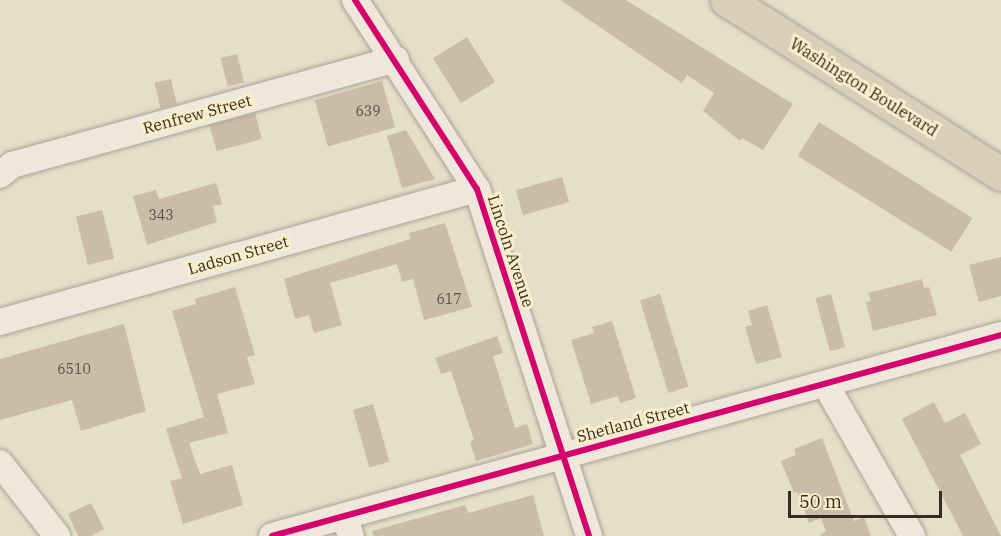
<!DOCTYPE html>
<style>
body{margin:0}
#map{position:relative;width:1001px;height:536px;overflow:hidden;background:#e5dfc9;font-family:"IBM Plex Serif",serif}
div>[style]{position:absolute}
.building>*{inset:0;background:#cabca9;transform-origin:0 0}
.roads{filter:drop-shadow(0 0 2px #aaa293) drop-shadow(0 0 2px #aaa293)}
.minor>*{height:26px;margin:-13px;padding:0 13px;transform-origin:13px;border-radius:13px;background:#ede8db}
.highway>*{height:33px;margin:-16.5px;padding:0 16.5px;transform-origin:16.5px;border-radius:16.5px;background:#d8ceb9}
.cycleway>*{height:6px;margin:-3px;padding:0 3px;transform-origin:3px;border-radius:3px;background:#d6006c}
span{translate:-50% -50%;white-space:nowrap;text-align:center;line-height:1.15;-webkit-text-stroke:6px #f9eecc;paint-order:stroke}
.number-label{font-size:14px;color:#5d4f3e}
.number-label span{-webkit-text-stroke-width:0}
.street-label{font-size:16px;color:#392b1a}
.scale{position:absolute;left:788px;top:491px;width:154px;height:27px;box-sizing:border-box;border:3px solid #392b1a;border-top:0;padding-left:8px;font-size:18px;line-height:21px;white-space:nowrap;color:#392b1a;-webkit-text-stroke:4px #f9eecc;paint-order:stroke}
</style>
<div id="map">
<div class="building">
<i style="clip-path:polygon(560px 0,626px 0,793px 104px,763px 150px,742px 138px,740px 141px,703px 111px,714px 93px,687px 75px,682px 83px)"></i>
<i style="left:467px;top:37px;width:53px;height:40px;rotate:58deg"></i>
<i style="left:237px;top:54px;width:29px;height:17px;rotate:76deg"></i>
<i style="left:171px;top:79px;width:26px;height:17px;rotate:77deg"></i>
<i style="left:382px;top:81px;width:48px;height:70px;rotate:74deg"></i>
<i style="left:255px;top:113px;width:27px;height:47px;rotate:75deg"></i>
<i style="left:819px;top:122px;width:181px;height:40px;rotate:32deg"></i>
<i style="clip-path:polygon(406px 130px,435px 179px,402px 188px,387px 136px)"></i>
<i style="left:562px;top:177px;width:26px;height:48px;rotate:74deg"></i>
<i style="clip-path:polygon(216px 183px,222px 204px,213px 206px,217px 222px,147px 245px,133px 196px,156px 190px,159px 199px)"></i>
<i style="left:102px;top:210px;width:50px;height:27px;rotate:76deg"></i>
<i style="clip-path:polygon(445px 223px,472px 307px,424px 320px,413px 279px,402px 282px,397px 264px,330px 283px,342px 325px,314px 333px,309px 315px,295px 319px,284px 279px,410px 239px,409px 233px)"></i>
<i style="clip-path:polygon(1001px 257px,1001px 296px,979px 302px,969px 265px)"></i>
<i style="clip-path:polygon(922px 279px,924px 288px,929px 287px,937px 315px,873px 331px,866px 302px,871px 301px,868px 293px)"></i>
<i style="clip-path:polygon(235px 287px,255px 355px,247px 357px,255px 384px,217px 394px,228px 433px,189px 443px,200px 474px,232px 465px,243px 505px,183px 524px,170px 481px,182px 478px,166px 429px,204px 417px,172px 311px,196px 304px,195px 299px)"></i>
<i style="left:660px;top:294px;width:97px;height:21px;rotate:73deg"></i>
<i style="left:831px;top:294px;width:55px;height:16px;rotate:75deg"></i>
<i style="clip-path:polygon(767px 305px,782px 357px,756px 364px,745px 327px,752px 325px,748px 311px)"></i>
<i style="clip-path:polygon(612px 321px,636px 398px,620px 403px,618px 396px,591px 404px,571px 340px,594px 333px,592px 327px)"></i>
<i style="clip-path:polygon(124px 324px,146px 411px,81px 431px,72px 400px,0 420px,0 359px)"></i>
<i style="clip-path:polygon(497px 336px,503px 353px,493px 356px,515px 428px,527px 424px,533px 444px,476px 461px,470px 442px,474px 440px,451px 371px,441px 374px,435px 358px)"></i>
<i style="clip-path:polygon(934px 402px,945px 423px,965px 413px,981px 444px,960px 455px,1001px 536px,963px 536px,902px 419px)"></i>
<i style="left:373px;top:404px;width:60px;height:21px;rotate:74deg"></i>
<i style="clip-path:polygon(822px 438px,854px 521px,864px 517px,871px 536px,819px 536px,826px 531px,821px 518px,809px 523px,797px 492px,794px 493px,781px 461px,796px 455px,794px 449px)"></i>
<i style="clip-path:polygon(533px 495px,544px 536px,373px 536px,372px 531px,465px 505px,468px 513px)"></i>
<i style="clip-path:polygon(91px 503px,104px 529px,91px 536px,78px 536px,68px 514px)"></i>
</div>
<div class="roads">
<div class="minor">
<i style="left:355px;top:0;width:225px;rotate:57.2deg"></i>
<i style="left:477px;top:189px;width:365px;rotate:72.1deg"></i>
<i style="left:0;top:175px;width:16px;rotate:-40deg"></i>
<i style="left:12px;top:165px;width:398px;rotate:-15.4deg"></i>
<i style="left:0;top:322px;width:495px;rotate:-15.6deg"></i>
<i style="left:826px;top:385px;width:174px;rotate:60.3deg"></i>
<i style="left:0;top:463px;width:93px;rotate:52deg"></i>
<i style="left:344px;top:516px;width:21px;rotate:71deg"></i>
<i style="left:272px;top:536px;width:756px;rotate:-15.41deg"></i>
</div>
<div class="highway">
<i style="left:727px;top:0;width:325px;rotate:32.4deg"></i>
</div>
</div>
<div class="cycleway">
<i style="left:355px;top:0;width:225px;rotate:57.2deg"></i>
<i style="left:477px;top:189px;width:365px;rotate:72.1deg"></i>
<i style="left:272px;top:536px;width:756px;rotate:-15.41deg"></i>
</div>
<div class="number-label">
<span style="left:368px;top:111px">639</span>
<span style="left:161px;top:215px">343</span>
<span style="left:449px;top:299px">617</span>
<span style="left:74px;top:369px">6510</span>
</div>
<div class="street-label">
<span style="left:864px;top:87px;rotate:32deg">Washington Boulevard</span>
<span style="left:197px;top:114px;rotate:-15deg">Renfrew Street</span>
<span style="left:511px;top:251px;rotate:72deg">Lincoln Avenue</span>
<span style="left:238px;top:255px;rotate:-16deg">Ladson Street</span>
<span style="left:633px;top:422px;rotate:-15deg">Shetland Street</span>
</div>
<div class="scale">50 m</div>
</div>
